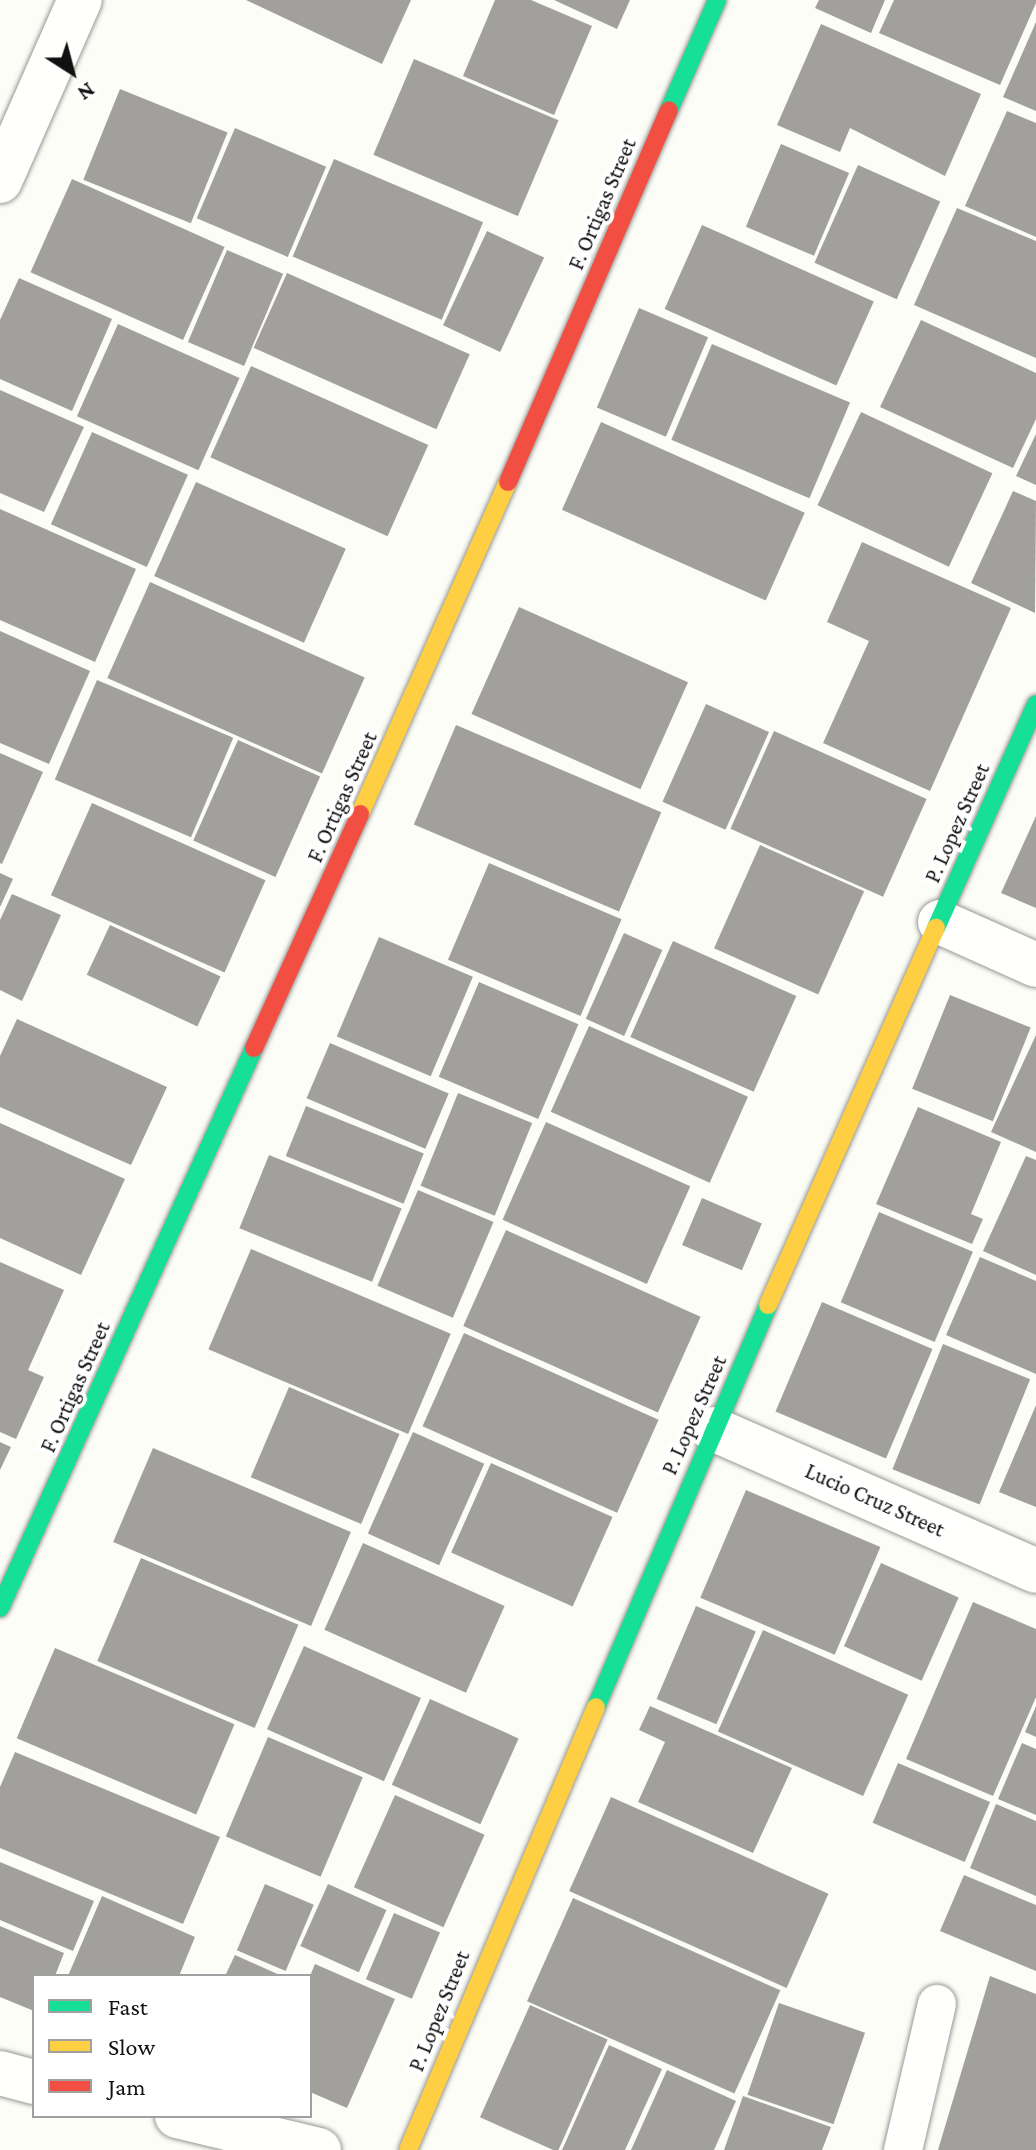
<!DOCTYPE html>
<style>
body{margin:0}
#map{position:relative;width:1036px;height:2150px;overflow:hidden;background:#fdfdf7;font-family:"Crimson Pro",serif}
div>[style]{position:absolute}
.building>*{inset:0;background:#a1a09c;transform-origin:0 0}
.roads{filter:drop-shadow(0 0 2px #979795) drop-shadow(0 0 2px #979795)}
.lane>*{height:38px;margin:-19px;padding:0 19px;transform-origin:19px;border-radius:19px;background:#fffffe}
.street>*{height:44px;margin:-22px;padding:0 22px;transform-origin:22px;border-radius:22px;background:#fffffe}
.fast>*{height:18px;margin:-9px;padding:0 9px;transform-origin:9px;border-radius:9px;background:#16e098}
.slow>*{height:18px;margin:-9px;padding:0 9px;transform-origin:9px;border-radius:9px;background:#ffcf43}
.jam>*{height:18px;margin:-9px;padding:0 9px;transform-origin:9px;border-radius:9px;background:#f24e42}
span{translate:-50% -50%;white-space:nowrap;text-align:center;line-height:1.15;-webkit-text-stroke:8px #fff;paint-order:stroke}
.street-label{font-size:22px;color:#111}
.legend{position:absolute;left:32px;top:1974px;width:280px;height:144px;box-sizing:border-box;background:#fff;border:2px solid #a0a0a0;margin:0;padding:10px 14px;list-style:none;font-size:24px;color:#111}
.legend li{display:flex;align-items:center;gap:16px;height:40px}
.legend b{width:40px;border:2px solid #a0a0a0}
.north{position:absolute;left:32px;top:32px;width:80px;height:80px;-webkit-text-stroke:6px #fff;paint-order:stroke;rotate:144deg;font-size:22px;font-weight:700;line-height:32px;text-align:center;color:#111}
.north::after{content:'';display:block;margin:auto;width:28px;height:36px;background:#111;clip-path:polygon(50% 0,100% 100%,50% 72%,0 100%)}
</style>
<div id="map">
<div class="building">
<i style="clip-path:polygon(246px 0,411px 0,382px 64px)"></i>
<i style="clip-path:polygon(495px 0,531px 0,592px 26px,554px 115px,463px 76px)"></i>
<i style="clip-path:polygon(554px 0,630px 0,617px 29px)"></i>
<i style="clip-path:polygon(819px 0,885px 0,871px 33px,815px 8px)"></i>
<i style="clip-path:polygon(894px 0,1036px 0,1036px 3px,1000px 85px,879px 33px)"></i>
<i style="clip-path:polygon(1036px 22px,1036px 111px,1003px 97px)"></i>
<i style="clip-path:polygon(821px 24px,981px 94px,945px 176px,850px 128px,840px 152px,777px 125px)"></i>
<i style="left:414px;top:59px;width:157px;height:104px;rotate:23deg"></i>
<i style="left:120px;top:89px;width:116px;height:98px;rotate:22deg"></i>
<i style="clip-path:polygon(1007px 111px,1036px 123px,1036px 237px,965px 206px)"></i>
<i style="left:235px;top:128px;width:99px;height:98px;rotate:23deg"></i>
<i style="left:781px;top:144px;width:74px;height:90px;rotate:23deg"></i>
<i style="left:334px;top:159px;width:162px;height:106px;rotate:23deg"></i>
<i style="left:858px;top:165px;width:90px;height:107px;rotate:24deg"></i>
<i style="left:72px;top:179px;width:167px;height:102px;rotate:24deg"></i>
<i style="clip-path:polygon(957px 208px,1036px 241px,1036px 358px,914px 305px)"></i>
<i style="left:702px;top:225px;width:188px;height:92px;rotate:24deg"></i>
<i style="left:487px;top:231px;width:63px;height:104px;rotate:25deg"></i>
<i style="left:227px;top:250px;width:61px;height:100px;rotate:23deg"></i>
<i style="left:287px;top:273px;width:200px;height:82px;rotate:24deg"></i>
<i style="clip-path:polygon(19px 278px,112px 319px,72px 411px,0 379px,0 320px)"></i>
<i style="left:639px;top:308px;width:75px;height:108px;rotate:23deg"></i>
<i style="clip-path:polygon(921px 320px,1036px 373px,1036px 419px,1013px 468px,880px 407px)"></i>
<i style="left:118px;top:324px;width:133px;height:101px;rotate:24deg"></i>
<i style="left:712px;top:344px;width:150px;height:104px;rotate:23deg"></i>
<i style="left:251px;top:366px;width:194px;height:100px;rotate:24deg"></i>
<i style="clip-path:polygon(0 390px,84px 427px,44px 512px,0 493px)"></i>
<i style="left:861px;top:412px;width:145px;height:103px;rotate:25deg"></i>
<i style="left:601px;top:422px;width:223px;height:96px;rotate:24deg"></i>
<i style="left:92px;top:432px;width:105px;height:101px;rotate:24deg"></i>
<i style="clip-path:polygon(1036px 434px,1036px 485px,1016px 476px)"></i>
<i style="left:196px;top:482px;width:164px;height:103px;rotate:24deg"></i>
<i style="clip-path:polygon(1013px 491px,1036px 501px,1035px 613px,971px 583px)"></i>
<i style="clip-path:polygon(0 509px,136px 569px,95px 662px,0 620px)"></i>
<i style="clip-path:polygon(862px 542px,1011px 608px,930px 791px,823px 743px,869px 641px,827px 622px)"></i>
<i style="left:150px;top:582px;width:235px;height:105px;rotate:24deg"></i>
<i style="left:519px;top:607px;width:185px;height:117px;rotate:24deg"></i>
<i style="clip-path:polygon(0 631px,90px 671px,49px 764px,0 743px)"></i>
<i style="left:97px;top:680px;width:148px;height:108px;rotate:23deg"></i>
<i style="left:706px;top:704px;width:69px;height:107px;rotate:24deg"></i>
<i style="left:456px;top:725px;width:223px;height:108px;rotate:23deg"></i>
<i style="left:774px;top:731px;width:167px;height:107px;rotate:24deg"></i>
<i style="left:238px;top:740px;width:90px;height:110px;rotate:24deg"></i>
<i style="clip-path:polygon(0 753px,43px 772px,2px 864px,0 863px)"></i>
<i style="left:92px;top:803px;width:190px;height:101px;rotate:24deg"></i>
<i style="clip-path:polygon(1036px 816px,1036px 908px,1001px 893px)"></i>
<i style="left:760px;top:845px;width:114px;height:113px;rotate:24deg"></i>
<i style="left:489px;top:863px;width:144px;height:105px;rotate:23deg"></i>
<i style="clip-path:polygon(0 873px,13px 879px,0 907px)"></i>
<i style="clip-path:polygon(12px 894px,61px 915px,22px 1001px,0 990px,0 920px)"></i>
<i style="left:110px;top:925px;width:122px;height:55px;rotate:25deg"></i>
<i style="left:624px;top:933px;width:42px;height:94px;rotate:24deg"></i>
<i style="left:379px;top:937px;width:102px;height:108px;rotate:23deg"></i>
<i style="left:673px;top:941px;width:135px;height:105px;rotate:24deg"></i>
<i style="left:479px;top:982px;width:108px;height:103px;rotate:23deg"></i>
<i style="left:950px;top:995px;width:87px;height:101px;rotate:22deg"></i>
<i style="clip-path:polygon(17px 1019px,167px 1087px,131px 1165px,0 1107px,0 1056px)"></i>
<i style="left:589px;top:1026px;width:174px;height:94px;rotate:24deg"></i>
<i style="clip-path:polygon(1036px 1035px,1036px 1152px,991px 1132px)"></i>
<i style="left:330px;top:1043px;width:129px;height:60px;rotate:23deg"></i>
<i style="left:458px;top:1093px;width:80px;height:100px;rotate:22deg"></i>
<i style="left:306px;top:1106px;width:127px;height:54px;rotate:22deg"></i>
<i style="clip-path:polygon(918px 1107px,1001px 1142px,971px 1214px,983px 1219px,972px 1244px,876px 1204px)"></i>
<i style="left:546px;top:1122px;width:158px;height:107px;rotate:24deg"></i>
<i style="clip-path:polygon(0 1123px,125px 1179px,81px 1275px,0 1238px)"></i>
<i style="left:269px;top:1155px;width:143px;height:79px;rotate:22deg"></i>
<i style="clip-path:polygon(1026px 1156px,1036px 1160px,1036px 1275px,983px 1251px)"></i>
<i style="left:418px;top:1190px;width:82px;height:104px;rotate:23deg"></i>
<i style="left:702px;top:1198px;width:65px;height:51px;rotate:23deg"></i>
<i style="left:879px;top:1212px;width:102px;height:98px;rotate:23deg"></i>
<i style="left:506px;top:1230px;width:213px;height:105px;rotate:24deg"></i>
<i style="left:251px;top:1249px;width:217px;height:109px;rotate:23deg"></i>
<i style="clip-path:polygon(980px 1257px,1036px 1281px,1036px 1374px,946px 1335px)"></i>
<i style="clip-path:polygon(0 1262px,64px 1290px,28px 1370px,44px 1377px,16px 1439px,0 1432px)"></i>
<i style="left:822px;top:1302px;width:120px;height:119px;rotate:23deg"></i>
<i style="left:464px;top:1333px;width:213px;height:102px;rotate:24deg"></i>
<i style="left:943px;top:1344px;width:94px;height:135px;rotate:22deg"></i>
<i style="left:289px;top:1387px;width:120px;height:98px;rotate:23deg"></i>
<i style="clip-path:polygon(1036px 1405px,1036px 1507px,999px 1492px)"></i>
<i style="left:413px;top:1432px;width:78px;height:111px;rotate:24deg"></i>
<i style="clip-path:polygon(0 1442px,11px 1447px,0 1470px)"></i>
<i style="left:153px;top:1448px;width:215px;height:102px;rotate:23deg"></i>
<i style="left:491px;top:1463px;width:133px;height:98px;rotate:24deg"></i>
<i style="left:746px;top:1490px;width:146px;height:117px;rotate:23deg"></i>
<i style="left:363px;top:1543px;width:155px;height:95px;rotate:24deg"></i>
<i style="left:141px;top:1558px;width:171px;height:112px;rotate:23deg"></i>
<i style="left:881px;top:1563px;width:85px;height:91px;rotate:24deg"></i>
<i style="clip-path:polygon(973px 1602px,1036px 1629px,1036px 1697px,993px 1796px,906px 1759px)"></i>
<i style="left:696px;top:1606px;width:65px;height:101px;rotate:23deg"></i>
<i style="left:763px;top:1630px;width:159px;height:111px;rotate:24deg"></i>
<i style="left:304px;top:1646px;width:128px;height:91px;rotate:24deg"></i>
<i style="left:55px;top:1648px;width:195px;height:98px;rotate:23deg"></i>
<i style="left:430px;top:1699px;width:97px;height:94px;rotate:24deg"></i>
<i style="clip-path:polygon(650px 1706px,792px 1768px,753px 1853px,638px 1802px,665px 1742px,639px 1730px)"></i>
<i style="clip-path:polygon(1036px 1706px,1036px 1737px,1025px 1732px)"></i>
<i style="left:268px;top:1737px;width:103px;height:108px;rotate:23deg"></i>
<i style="clip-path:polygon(1022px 1743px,1036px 1749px,1036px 1815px,998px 1799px)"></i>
<i style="clip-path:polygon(15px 1752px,220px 1837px,183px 1924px,0 1848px,0 1787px)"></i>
<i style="left:898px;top:1763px;width:100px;height:65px;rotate:23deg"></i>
<i style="left:395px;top:1795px;width:98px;height:101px;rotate:24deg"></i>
<i style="left:611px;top:1797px;width:238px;height:103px;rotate:24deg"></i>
<i style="clip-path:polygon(996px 1804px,1036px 1821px,1036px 1896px,970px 1868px)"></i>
<i style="clip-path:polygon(0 1862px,94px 1901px,73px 1951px,0 1920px)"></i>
<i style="clip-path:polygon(964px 1875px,1036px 1905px,1036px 1971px,940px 1931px)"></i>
<i style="left:265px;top:1884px;width:53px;height:72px;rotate:23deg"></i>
<i style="left:328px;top:1884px;width:64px;height:68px;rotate:24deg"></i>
<i style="clip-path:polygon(102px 1896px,195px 1937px,179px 1976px,68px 1976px)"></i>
<i style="left:573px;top:1898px;width:227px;height:113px;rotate:24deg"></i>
<i style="left:394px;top:1913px;width:50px;height:72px;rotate:23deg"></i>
<i style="clip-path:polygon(0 1926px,64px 1953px,55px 1976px,34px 1976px,34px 2011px,0 1997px)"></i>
<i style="clip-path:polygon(235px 1955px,282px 1976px,225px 1976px)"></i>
<i style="clip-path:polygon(315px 1964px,395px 1999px,347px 2108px,310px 2092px,310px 1976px)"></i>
<i style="clip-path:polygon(990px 1976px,1036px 1994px,1036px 2150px,938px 2150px)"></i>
<i style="left:779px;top:2003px;width:91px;height:97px;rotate:19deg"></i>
<i style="left:530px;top:2005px;width:85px;height:123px;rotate:24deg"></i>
<i style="clip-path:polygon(609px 2045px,662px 2069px,625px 2150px,562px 2150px)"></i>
<i style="clip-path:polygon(667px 2070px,736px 2101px,714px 2150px,631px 2150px)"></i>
<i style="clip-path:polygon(743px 2096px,831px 2127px,822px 2150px,724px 2150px)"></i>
</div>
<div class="roads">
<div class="lane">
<i style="left:903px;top:2150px;width:150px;rotate:-76.9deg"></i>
</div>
<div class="street">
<i style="left:0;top:181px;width:198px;rotate:-66.2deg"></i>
<i style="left:940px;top:922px;width:105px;rotate:24.1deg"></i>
<i style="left:713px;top:1429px;width:353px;rotate:23.7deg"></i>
<i style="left:0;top:2073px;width:35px;rotate:15deg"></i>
<i style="left:177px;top:2116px;width:146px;rotate:13.5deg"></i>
</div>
<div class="fast">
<i style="left:669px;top:110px;width:120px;rotate:-66.4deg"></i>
<i style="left:936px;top:928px;width:245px;rotate:-65.9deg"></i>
<i style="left:0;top:1608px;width:615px;rotate:-65.6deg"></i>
<i style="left:596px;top:1707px;width:437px;rotate:-66.8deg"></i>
</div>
<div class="slow">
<i style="left:360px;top:814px;width:363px;rotate:-66deg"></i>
<i style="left:768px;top:1305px;width:413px;rotate:-66deg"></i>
<i style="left:408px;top:2150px;width:481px;rotate:-67deg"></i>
</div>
<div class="jam">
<i style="left:508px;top:482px;width:405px;rotate:-66.6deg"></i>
<i style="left:254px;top:1048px;width:257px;rotate:-65.6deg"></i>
</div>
</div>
<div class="street-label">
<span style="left:602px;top:204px;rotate:-67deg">F. Ortigas Street</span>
<span style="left:342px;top:797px;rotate:-66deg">F. Ortigas Street</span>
<span style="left:957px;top:823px;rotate:-66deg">P. Lopez Street</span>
<span style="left:75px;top:1387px;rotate:-66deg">F. Ortigas Street</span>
<span style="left:694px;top:1415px;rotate:-66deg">P. Lopez Street</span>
<span style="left:875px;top:1500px;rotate:24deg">Lucio Cruz Street</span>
<span style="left:439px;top:2011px;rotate:-68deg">P. Lopez Street</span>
</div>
<ul class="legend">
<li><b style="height:10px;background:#16e098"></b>Fast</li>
<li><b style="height:10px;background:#ffcf43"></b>Slow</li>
<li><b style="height:10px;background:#f24e42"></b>Jam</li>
</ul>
<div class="north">N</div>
</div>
